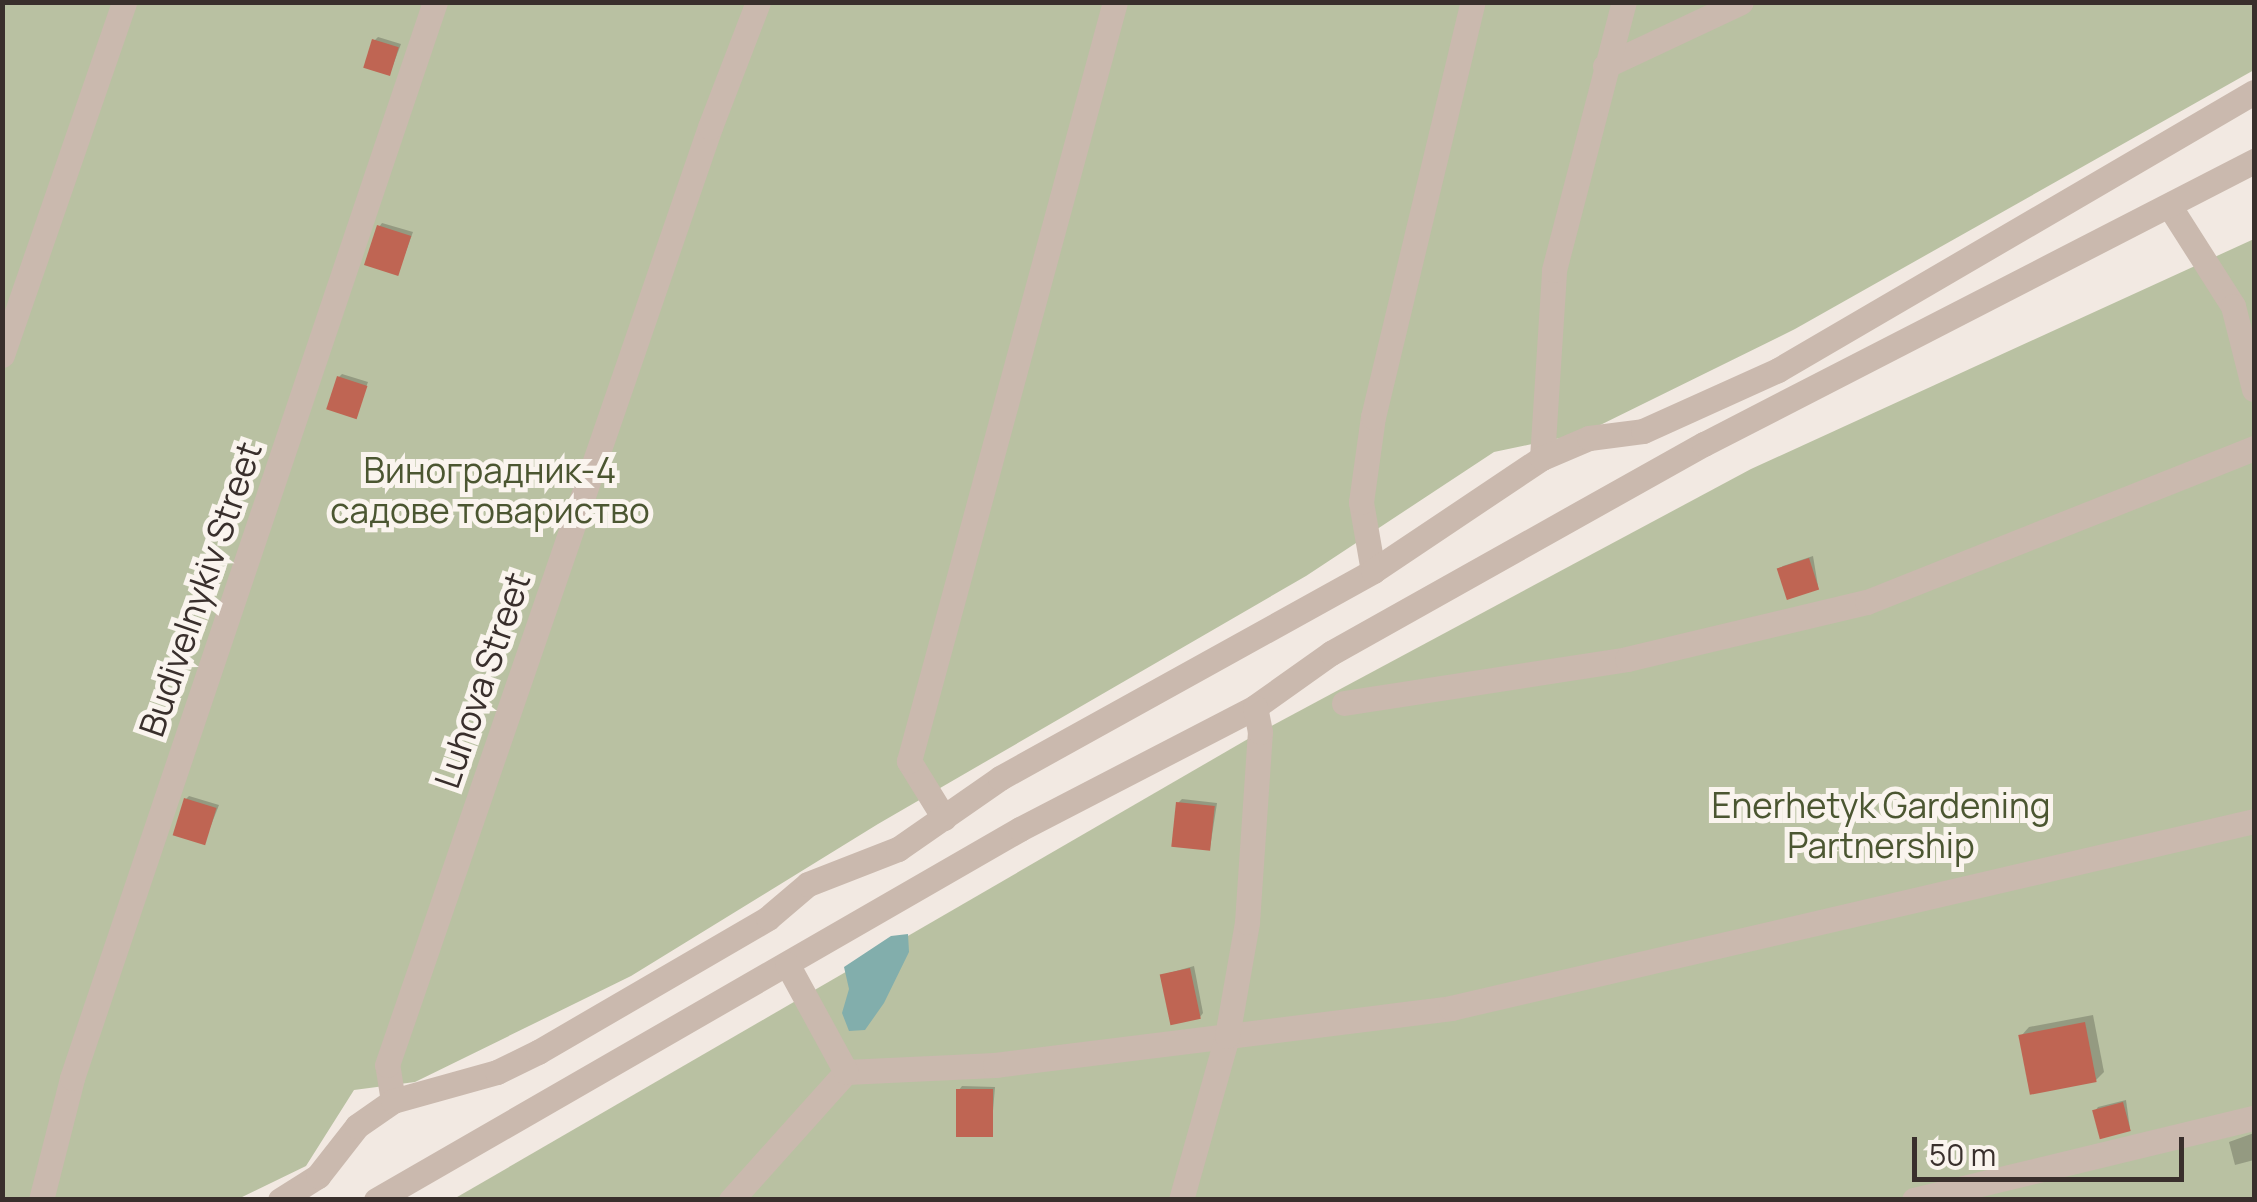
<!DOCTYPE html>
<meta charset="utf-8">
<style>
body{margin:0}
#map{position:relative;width:2257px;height:1202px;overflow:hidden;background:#f2e9e2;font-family:Manrope,sans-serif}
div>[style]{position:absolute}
.green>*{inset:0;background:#b9c1a2}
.water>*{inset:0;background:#82aeac}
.shadow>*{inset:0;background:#0003}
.building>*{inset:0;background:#bf6553;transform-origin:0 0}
.minor>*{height:25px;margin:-12.5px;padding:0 12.5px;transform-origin:12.5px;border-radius:12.5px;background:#cab9ae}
span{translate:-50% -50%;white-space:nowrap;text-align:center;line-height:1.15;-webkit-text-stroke:10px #faf4ee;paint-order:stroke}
.park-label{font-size:35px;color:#4b5631}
.street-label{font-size:35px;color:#392f2c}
.frame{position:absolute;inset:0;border:5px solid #392f2c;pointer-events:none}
.scale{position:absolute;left:1912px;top:1137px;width:272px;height:45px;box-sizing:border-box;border:5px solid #392f2c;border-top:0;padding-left:12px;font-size:30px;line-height:35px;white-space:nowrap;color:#392f2c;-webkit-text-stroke:8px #faf4ee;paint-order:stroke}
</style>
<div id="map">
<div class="green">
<i style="clip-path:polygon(2254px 2px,2254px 70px,1795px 329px,1584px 433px,1494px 452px,1306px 576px,878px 824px,631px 976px,415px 1082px,354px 1090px,306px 1166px,238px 1199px,3px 1200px,2px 3px)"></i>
<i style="clip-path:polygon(2254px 239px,2254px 1199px,452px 1200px,1260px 732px,1751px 469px)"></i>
</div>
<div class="water">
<i style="clip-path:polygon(908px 934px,909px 952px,884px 1003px,865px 1030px,849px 1031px,842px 1013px,849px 989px,844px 967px,891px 936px)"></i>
</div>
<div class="shadow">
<i style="clip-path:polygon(378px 37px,401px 44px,390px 73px,374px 41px)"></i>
<i style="clip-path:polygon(382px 223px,413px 232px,398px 273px,379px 227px)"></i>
<i style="clip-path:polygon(342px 374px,368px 382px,355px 416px,339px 377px)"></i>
<i style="clip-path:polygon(1813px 556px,1818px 586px,1779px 569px,1783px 566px)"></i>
<i style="clip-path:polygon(189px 796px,219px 805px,204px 843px,186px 799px)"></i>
<i style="clip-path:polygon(1182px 799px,1217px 803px,1210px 848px,1178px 803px)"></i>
<i style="clip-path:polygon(1194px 966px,1203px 1013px,1200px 1017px,1162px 975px)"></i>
<i style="clip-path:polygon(2093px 1015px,2104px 1072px,2096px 1080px,2021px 1036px,2029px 1027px)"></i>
<i style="clip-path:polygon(962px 1086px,995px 1087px,991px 1135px,959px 1090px)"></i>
<i style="clip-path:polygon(2126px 1100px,2130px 1129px,2095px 1111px,2098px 1107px)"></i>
<i style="clip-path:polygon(2254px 1133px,2254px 1160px,2235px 1165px,2229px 1142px)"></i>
</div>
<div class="building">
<i style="left:372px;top:39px;width:28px;height:30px;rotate:17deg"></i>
<i style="left:377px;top:225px;width:36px;height:42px;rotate:18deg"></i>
<i style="left:337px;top:376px;width:32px;height:35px;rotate:18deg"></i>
<i style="left:1809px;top:558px;width:33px;height:34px;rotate:72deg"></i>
<i style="left:184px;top:798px;width:34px;height:39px;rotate:17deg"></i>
<i style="left:1176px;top:802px;width:39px;height:45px;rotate:6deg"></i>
<i style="left:1190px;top:968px;width:52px;height:31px;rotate:78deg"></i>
<i style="left:2085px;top:1022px;width:61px;height:68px;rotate:79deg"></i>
<i style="left:956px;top:1089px;width:37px;height:48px"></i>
<i style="left:2123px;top:1102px;width:30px;height:32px;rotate:75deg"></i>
</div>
<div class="minor">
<i style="left:1605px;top:66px;width:150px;rotate:-25.2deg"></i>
<i style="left:2170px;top:207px;width:117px;rotate:57.5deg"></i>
<i style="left:2233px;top:306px;width:86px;rotate:75.8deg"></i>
<i style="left:2px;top:355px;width:373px;rotate:-70.9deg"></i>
<i style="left:1542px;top:458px;width:188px;rotate:-86.3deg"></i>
<i style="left:1554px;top:270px;width:277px;rotate:-75.4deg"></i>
<i style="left:1373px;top:571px;width:70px;rotate:-99.9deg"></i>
<i style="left:1361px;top:502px;width:86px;rotate:-82deg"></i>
<i style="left:1373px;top:417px;width:427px;rotate:-76.5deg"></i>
<i style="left:1344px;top:703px;width:286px;rotate:-8.8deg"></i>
<i style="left:1627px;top:659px;width:247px;rotate:-13.4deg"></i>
<i style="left:1867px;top:602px;width:417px;rotate:-21.7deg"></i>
<i style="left:944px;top:818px;width:67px;rotate:-121.6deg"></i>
<i style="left:909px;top:761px;width:786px;rotate:-74.82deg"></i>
<i style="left:846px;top:1072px;width:149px;rotate:-2.7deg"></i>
<i style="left:995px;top:1065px;width:460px;rotate:-7.1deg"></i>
<i style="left:1451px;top:1008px;width:824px;rotate:-13.11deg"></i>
<i style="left:393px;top:1101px;width:36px;rotate:-99deg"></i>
<i style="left:387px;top:1065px;width:992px;rotate:-71deg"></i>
<i style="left:710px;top:127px;width:134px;rotate:-69deg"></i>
<i style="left:41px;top:1200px;width:126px;rotate:-75.7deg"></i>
<i style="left:72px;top:1078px;width:1136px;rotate:-71.36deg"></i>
<i style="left:280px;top:1200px;width:45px;rotate:-32.3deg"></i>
<i style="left:318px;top:1176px;width:63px;rotate:-52deg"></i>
<i style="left:357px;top:1126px;width:44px;rotate:-34.8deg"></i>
<i style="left:393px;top:1101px;width:108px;rotate:-15.6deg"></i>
<i style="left:497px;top:1072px;width:46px;rotate:-26deg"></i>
<i style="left:538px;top:1052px;width:266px;rotate:-30.2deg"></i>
<i style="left:768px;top:918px;width:52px;rotate:-40.4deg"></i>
<i style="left:808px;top:884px;width:97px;rotate:-21.3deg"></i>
<i style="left:898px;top:849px;width:124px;rotate:-34.8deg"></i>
<i style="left:1000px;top:778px;width:427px;rotate:-29deg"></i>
<i style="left:1373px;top:571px;width:203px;rotate:-33.8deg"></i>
<i style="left:1542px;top:458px;width:51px;rotate:-23.1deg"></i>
<i style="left:1589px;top:438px;width:54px;rotate:-7.4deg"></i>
<i style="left:1643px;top:431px;width:148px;rotate:-24.3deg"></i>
<i style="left:1778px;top:370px;width:551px;rotate:-30.29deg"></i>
<i style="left:376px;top:1200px;width:743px;rotate:-29.95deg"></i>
<i style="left:1020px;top:829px;width:265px;rotate:-27.4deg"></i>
<i style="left:1255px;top:707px;width:93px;rotate:-35.4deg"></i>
<i style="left:1331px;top:653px;width:428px;rotate:-29.3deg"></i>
<i style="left:1704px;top:444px;width:619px;rotate:-27.23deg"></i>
<i style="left:731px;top:1200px;width:172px;rotate:-48.1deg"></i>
<i style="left:846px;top:1072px;width:123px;rotate:-118.6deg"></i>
<i style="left:1181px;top:1200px;width:170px;rotate:-74.3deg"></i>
<i style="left:1227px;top:1036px;width:116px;rotate:-80deg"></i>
<i style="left:1247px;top:922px;width:190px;rotate:-86.1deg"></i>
<i style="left:1260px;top:732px;width:25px;rotate:-101deg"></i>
<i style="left:1914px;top:1200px;width:350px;rotate:-13.6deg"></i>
</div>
<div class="park-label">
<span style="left:490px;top:490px">Виноградник-4<br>садове товариство</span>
<span style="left:1881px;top:825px">Enerhetyk Gardening<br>Partnership</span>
</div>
<div class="street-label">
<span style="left:200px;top:589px;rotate:-71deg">Budivelnykiv Street</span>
<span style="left:482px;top:680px;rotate:-71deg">Luhova Street</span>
</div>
<div class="frame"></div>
<div class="scale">50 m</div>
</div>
